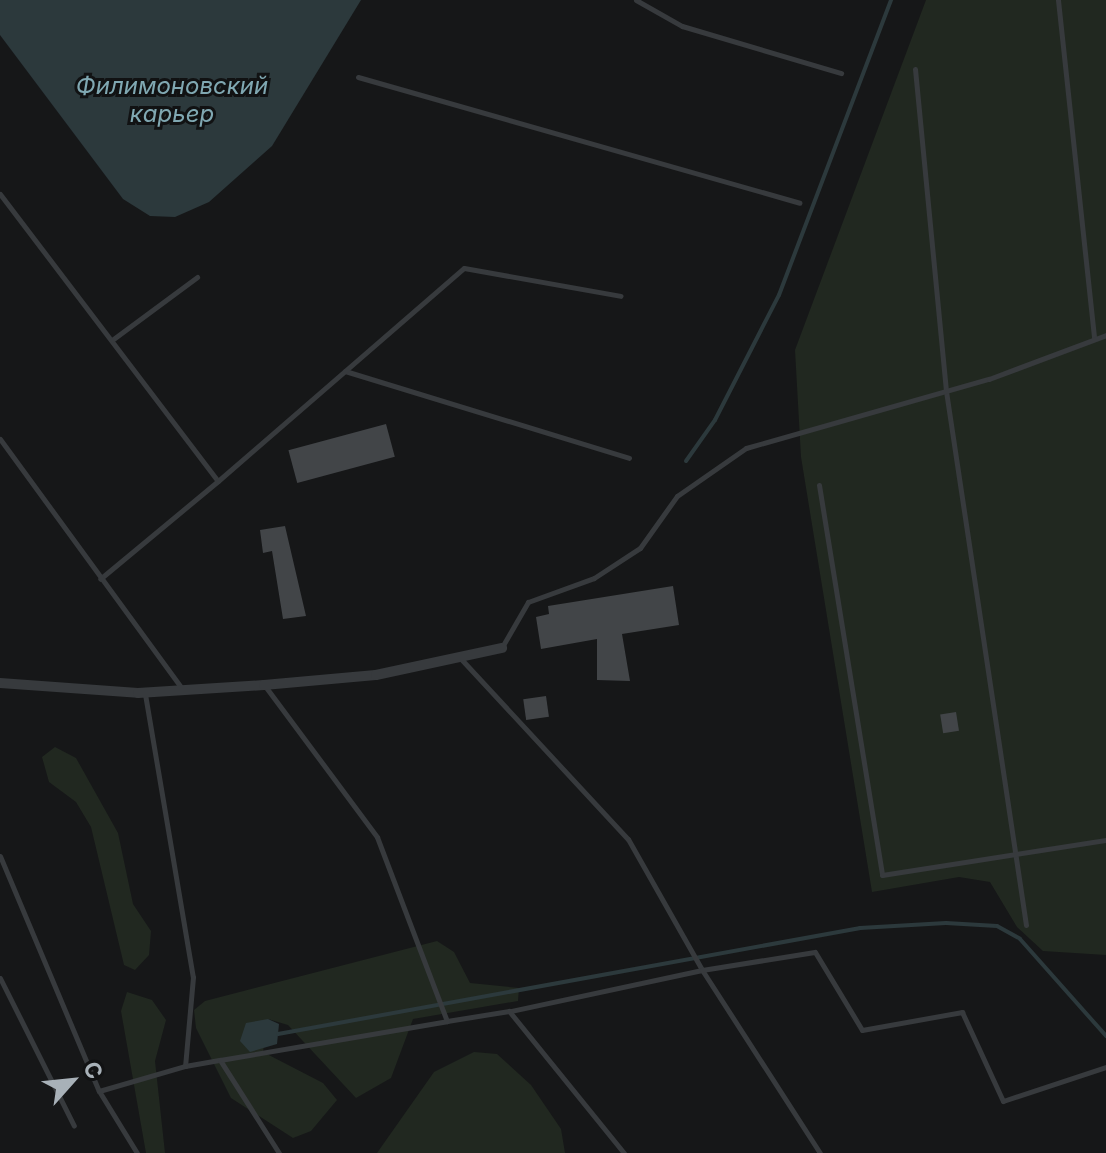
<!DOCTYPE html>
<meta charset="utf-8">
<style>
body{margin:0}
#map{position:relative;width:1106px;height:1153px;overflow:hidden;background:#161718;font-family:Inter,sans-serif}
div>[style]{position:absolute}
.green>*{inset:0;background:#212820}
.water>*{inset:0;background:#2c393c}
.stream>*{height:4px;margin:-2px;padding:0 2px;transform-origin:2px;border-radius:2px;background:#2c393c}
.building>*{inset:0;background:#424548;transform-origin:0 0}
.service>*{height:5px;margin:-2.5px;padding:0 2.5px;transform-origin:2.5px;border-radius:2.5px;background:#373a3d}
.minor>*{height:10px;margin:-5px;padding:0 5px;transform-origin:5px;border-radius:5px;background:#373a3d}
span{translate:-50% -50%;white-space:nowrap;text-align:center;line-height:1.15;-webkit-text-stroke:6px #111213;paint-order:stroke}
.water-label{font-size:24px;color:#80a8b2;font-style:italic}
.north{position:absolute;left:32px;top:1041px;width:80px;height:80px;-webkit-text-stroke:6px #111213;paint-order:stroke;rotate:63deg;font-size:22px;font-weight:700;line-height:32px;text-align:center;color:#a8b1b8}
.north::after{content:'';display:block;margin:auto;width:28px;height:36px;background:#a8b1b8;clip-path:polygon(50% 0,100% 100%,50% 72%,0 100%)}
</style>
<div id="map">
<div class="green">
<i style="clip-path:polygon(926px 0,1106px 0,1106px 955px,1043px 951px,1017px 927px,990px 882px,959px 877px,872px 892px,801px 457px,795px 350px)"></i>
<i style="clip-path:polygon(55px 747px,76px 758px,118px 833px,133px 904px,151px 931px,149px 955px,135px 970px,124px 965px,91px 827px,76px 802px,49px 782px,42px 757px)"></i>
<i style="clip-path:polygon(437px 941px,454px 952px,470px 983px,519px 988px,518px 1001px,413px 1019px,391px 1078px,356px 1098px,288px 1025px,268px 1019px,263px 1052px,323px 1083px,337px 1100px,311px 1131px,293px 1138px,231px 1098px,196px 1028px,194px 1010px,205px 1001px)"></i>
<i style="clip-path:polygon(127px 992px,152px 1000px,166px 1020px,155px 1061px,165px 1153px,146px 1153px,121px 1011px)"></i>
<i style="clip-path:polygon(474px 1052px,497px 1054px,531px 1085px,561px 1129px,565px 1153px,377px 1153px,434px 1072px)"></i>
</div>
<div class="water">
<i style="clip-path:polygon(0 0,361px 0,272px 146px,209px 202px,175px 217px,150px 216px,123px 199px,0 35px)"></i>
<i style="clip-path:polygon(268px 1019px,279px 1024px,277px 1044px,250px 1052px,240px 1041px,246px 1023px)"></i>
</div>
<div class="stream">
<i style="left:686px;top:461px;width:50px;rotate:-54.7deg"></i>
<i style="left:715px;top:420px;width:140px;rotate:-62.9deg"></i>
<i style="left:779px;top:295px;width:316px;rotate:-69.2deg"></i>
<i style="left:278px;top:1034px;width:592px;rotate:-10.32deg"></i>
<i style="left:860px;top:928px;width:86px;rotate:-3.3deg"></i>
<i style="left:946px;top:923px;width:51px;rotate:3.4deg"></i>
<i style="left:997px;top:926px;width:26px;rotate:29deg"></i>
<i style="left:1020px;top:939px;width:130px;rotate:48.4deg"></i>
</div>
<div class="building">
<i style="left:386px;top:424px;width:34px;height:101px;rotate:75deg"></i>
<i style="clip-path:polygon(285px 526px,306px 616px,283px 619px,272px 551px,263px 553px,260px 530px)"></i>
<i style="clip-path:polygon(673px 586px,679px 625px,622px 634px,630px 681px,597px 680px,597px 639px,541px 649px,536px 617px,549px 614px,548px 606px)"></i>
<i style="left:546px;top:696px;width:21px;height:23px;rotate:82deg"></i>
<i style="left:956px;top:712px;width:19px;height:16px;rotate:81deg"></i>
</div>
<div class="service">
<i style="left:636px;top:0;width:53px;rotate:29.5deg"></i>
<i style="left:682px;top:26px;width:166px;rotate:16.5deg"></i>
<i style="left:1058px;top:0;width:341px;rotate:83.9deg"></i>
<i style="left:915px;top:69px;width:323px;rotate:84.5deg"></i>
<i style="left:946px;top:391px;width:540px;rotate:81.48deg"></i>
<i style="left:358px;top:77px;width:459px;rotate:15.9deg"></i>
<i style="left:0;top:194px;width:360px;rotate:52.8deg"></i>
<i style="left:218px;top:481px;width:153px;rotate:140.3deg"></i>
<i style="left:112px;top:340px;width:106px;rotate:-36.5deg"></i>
<i style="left:345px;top:371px;width:297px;rotate:17deg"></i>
<i style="left:0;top:439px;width:311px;rotate:53.9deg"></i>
<i style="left:218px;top:481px;width:325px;rotate:-40.9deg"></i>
<i style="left:464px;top:268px;width:159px;rotate:10.1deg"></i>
<i style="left:819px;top:485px;width:395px;rotate:80.8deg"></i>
<i style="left:882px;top:875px;width:227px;rotate:-8.9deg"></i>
<i style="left:502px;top:647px;width:52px;rotate:-60deg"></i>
<i style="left:528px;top:602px;width:70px;rotate:-20deg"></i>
<i style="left:594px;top:578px;width:55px;rotate:-33.1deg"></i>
<i style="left:640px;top:548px;width:64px;rotate:-54.6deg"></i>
<i style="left:677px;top:496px;width:84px;rotate:-34.8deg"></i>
<i style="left:746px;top:448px;width:253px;rotate:-15.9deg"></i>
<i style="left:989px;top:379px;width:125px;rotate:-20.6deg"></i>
<i style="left:462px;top:660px;width:244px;rotate:47.2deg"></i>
<i style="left:628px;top:839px;width:150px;rotate:60.5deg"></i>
<i style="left:702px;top:970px;width:196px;rotate:167.9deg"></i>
<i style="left:265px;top:686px;width:188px;rotate:53.4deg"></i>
<i style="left:377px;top:837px;width:197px;rotate:69.2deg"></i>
<i style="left:447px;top:1021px;width:63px;rotate:-9.2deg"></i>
<i style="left:509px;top:1011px;width:183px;rotate:51deg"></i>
<i style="left:145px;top:694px;width:287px;rotate:80.4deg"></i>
<i style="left:193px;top:977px;width:89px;rotate:95.1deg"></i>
<i style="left:185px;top:1066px;width:36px;rotate:-10deg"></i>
<i style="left:0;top:856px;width:255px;rotate:67.2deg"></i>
<i style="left:0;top:978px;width:165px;rotate:63.4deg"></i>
<i style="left:137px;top:1153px;width:73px;rotate:-121.5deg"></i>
<i style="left:99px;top:1091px;width:90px;rotate:-16.2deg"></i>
<i style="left:279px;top:1153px;width:110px;rotate:-122.4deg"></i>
<i style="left:220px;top:1060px;width:230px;rotate:-9.7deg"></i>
<i style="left:820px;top:1153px;width:218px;rotate:-122.8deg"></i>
<i style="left:702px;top:970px;width:114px;rotate:-9.1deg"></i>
<i style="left:815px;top:952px;width:91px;rotate:58.9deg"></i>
<i style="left:862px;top:1030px;width:102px;rotate:-10.2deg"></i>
<i style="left:962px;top:1012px;width:98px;rotate:65.3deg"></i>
<i style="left:1003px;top:1101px;width:108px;rotate:-18.3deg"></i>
</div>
<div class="minor">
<i style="left:0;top:683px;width:138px;rotate:4.1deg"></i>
<i style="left:138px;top:693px;width:126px;rotate:-3.6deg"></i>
<i style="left:264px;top:685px;width:112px;rotate:-5.1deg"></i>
<i style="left:376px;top:675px;width:129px;rotate:-12.1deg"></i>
</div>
<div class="water-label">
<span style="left:172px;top:100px">Филимоновский<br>карьер</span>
</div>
<div class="north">С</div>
</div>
